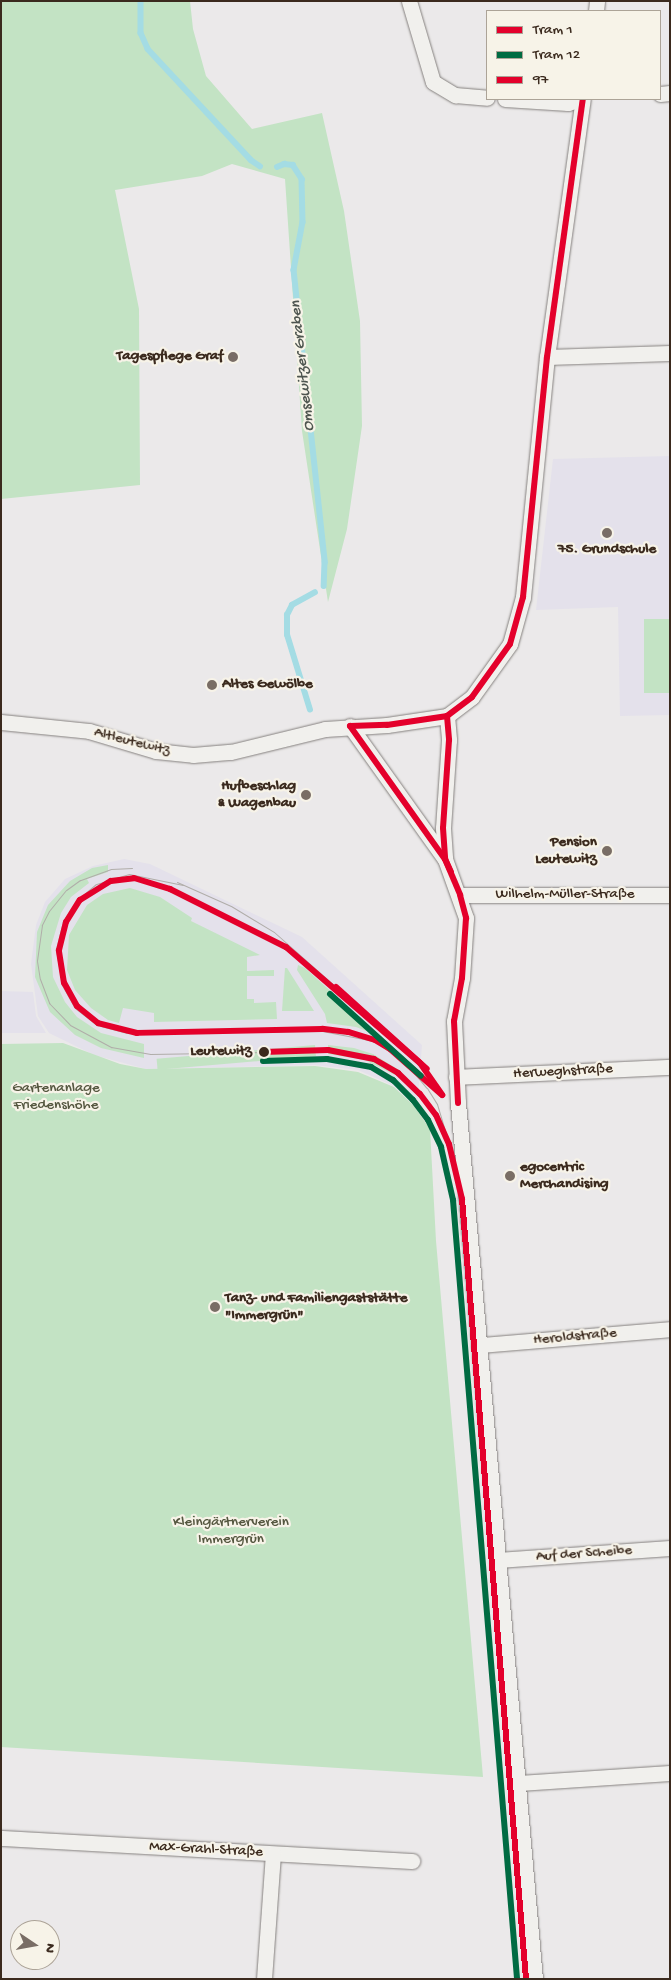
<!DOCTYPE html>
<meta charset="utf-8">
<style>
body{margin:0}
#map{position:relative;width:671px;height:1980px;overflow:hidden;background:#ebe9ea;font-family:"Gochi Hand",sans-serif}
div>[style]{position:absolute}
.built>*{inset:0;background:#e4e1eb}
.green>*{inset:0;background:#c3e3c4;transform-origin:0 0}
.stream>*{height:5.5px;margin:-2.75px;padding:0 2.75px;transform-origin:2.75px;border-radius:2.75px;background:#a4dce4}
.roads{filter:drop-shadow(0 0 1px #85817f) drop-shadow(0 0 1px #85817f)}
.minor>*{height:15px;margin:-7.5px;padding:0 7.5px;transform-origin:7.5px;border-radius:7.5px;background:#f1f0ed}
.tram>*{height:1px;margin:-0.5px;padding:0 0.5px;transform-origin:0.5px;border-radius:0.5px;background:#b0ada9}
.bus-1>*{height:6px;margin:-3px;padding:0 3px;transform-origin:3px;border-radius:3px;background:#e4002b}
.tram-1>*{height:6px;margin:-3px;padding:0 3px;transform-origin:3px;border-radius:3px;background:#e4002c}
.tram-2>*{height:6px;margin:-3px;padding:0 3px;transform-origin:3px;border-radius:3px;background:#006b42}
.dots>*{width:14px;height:14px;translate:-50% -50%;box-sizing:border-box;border:2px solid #f7f3e8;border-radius:50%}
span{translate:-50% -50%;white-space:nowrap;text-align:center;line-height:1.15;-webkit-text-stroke:4.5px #f7f3e8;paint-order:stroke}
.poi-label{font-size:15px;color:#3b2a1e;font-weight:700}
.right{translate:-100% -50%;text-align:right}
.left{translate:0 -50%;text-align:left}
.street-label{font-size:15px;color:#3b2a1e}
.stop-label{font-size:15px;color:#3b2a1e;font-weight:700}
.park-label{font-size:15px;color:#555740}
.water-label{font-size:16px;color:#4e554f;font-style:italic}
.frame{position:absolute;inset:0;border:2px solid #3b2a1e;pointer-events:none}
.legend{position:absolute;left:486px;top:10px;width:175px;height:90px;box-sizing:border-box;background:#f7f3e8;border:1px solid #aca397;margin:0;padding:6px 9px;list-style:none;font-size:15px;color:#3b2a1e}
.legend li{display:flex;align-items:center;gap:10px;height:25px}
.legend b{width:25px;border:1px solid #aca397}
.north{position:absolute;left:10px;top:1920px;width:50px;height:50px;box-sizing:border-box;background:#f7f3e8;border:1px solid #aca397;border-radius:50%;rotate:102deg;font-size:14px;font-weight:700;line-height:20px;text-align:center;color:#3b2a1e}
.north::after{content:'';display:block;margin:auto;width:18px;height:22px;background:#796d65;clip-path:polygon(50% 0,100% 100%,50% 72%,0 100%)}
</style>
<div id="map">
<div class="built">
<i style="clip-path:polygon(670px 456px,670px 715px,620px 716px,618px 607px,536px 610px,553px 459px)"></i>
<i style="clip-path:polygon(124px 859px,150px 864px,302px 937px,422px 1045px,417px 1108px,394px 1086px,358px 1070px,315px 1065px,146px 1069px,94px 1055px,49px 1033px,38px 1016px,31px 964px,36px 925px,45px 902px,65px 879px,93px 866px)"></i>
<i style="clip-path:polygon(1px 991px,33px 992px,36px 1016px,46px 1033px,1px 1033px)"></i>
</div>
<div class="green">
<i style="clip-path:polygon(1px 1px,190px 1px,193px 29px,206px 76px,252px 129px,322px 113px,344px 211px,360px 321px,362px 426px,347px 529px,328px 602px,302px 431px,285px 179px,232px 164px,202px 176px,115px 190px,139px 309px,140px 485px,1px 499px)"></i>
<i style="left:644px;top:619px;width:26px;height:74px"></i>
<i style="clip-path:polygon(108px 865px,108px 872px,87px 879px,89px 883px,71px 897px,61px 913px,51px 946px,53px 977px,65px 1002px,77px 1017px,101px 1033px,144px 1044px,144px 1058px,101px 1048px,75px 1035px,50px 1012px,35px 977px,37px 932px,48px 905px,70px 881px,92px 868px)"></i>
<i style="clip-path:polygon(130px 888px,160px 897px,192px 918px,191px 921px,260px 955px,247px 957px,247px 971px,274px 970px,274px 976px,247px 976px,247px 999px,254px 999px,254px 1003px,276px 1002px,277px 1019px,154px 1022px,154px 1013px,123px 1008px,119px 1023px,108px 1020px,91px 1008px,75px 990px,67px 970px,69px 935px,87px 905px,103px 894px)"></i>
<i style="clip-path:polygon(298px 965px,305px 968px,380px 1036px,356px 1027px,327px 1023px,325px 1014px,297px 970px)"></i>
<i style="clip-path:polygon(285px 968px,287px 968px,314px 1011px,282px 1011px)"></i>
<i style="clip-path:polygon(63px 1043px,120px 1064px,146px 1069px,315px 1066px,358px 1072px,394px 1087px,414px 1106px,430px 1129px,436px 1241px,483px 1777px,1px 1747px,1px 1044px)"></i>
<i style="left:315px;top:1045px;width:11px;height:159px;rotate:85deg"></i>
<i style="clip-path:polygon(328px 1045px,354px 1048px,373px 1054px,399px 1070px,395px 1075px,365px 1060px,328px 1054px)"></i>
</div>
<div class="stream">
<i style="left:141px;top:1px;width:32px;rotate:90deg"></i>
<i style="left:141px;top:33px;width:17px;rotate:66deg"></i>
<i style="left:148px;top:49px;width:151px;rotate:47.1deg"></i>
<i style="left:251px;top:160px;width:11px;rotate:34deg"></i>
<i style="left:277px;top:167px;width:8px;rotate:-23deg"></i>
<i style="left:284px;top:164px;width:9px;rotate:6deg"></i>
<i style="left:293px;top:165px;width:17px;rotate:57deg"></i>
<i style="left:302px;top:179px;width:43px;rotate:88.7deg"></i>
<i style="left:303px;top:222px;width:49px;rotate:100.6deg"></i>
<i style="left:294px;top:270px;width:294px;rotate:83.9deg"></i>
<i style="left:325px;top:562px;width:24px;rotate:92deg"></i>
<i style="left:310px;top:710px;width:78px;rotate:-107deg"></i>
<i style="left:287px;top:635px;width:20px;rotate:-90deg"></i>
<i style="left:287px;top:615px;width:11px;rotate:-63deg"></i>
<i style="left:292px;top:605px;width:26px;rotate:-29deg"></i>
</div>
<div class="roads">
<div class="minor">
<i style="left:409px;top:1px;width:84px;rotate:73.5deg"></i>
<i style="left:433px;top:82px;width:26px;rotate:31deg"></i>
<i style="left:455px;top:95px;width:32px;rotate:5deg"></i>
<i style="left:596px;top:11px;width:10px;rotate:-84deg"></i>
<i style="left:660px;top:94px;width:10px;rotate:-6deg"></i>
<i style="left:505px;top:99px;width:63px;rotate:3.6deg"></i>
<i style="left:568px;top:103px;width:13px;rotate:-18deg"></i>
<i style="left:547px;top:357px;width:123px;rotate:-1.9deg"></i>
<i style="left:447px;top:716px;width:24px;rotate:85deg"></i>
<i style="left:449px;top:740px;width:88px;rotate:93.9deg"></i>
<i style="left:443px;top:828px;width:31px;rotate:86deg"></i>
<i style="left:445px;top:859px;width:63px;rotate:70.4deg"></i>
<i style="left:466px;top:918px;width:60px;rotate:93.8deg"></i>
<i style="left:462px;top:978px;width:44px;rotate:100.5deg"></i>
<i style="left:454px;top:1021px;width:82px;rotate:87.2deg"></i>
<i style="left:458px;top:1103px;width:879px;rotate:84.98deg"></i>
<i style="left:1px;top:722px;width:88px;rotate:5.8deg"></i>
<i style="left:89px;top:731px;width:70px;rotate:16.6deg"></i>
<i style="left:156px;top:751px;width:37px;rotate:6deg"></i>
<i style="left:193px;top:755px;width:38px;rotate:-5deg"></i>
<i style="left:231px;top:752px;width:97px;rotate:-13.7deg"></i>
<i style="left:325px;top:729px;width:62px;rotate:-3.7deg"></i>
<i style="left:387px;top:725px;width:61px;rotate:-8.5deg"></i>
<i style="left:447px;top:716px;width:31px;rotate:-37deg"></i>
<i style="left:472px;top:697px;width:65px;rotate:-54.4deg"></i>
<i style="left:510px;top:644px;width:49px;rotate:-74.5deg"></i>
<i style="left:523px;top:597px;width:241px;rotate:-84.3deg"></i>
<i style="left:547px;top:357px;width:260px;rotate:-82.1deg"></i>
<i style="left:350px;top:726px;width:163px;rotate:54.5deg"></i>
<i style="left:460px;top:895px;width:210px"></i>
<i style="left:456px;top:1077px;width:214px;rotate:-2.7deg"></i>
<i style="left:481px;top:1345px;width:190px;rotate:-4.8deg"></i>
<i style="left:498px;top:1560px;width:172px;rotate:-4deg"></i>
<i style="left:519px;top:1783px;width:151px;rotate:-3.8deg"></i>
<i style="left:1px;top:1838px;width:412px;rotate:3.2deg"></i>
<i style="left:264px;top:1979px;width:125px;rotate:-85.9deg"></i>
</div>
</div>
<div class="tram">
<i style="left:132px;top:868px;width:21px;rotate:177deg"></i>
<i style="left:111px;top:869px;width:33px;rotate:160deg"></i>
<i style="left:80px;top:880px;width:17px;rotate:144deg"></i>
<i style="left:66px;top:890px;width:27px;rotate:129deg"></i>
<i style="left:49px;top:911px;width:16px;rotate:117deg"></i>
<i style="left:42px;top:925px;width:36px;rotate:98deg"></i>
<i style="left:37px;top:961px;width:18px;rotate:81deg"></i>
<i style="left:40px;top:979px;width:26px;rotate:69deg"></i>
<i style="left:49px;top:1003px;width:30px;rotate:46deg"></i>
<i style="left:70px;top:1025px;width:47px;rotate:28.2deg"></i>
<i style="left:111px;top:1047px;width:40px;rotate:10deg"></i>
<i style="left:150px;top:1054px;width:113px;rotate:-1deg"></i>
<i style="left:177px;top:882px;width:59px;rotate:24deg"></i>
<i style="left:231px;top:906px;width:50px;rotate:31.2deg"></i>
<i style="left:274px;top:932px;width:83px;rotate:41.6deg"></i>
<i style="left:183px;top:885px;width:55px;rotate:-168.5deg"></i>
<i style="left:129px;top:874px;width:34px;rotate:163deg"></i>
<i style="left:96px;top:884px;width:23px;rotate:140deg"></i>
<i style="left:78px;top:899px;width:27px;rotate:124deg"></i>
<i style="left:63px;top:921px;width:30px;rotate:104deg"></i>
<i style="left:56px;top:950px;width:36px;rotate:80deg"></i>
<i style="left:62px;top:985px;width:26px;rotate:61deg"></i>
<i style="left:75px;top:1008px;width:28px;rotate:38deg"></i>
<i style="left:97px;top:1025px;width:30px;rotate:15deg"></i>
<i style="left:126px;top:1033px;width:196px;rotate:-0.6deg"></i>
<i style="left:322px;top:1031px;width:53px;rotate:10.9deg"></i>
<i style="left:374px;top:1041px;width:36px;rotate:34deg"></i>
<i style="left:404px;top:1061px;width:35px;rotate:50deg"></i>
<i style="left:427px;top:1088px;width:19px;rotate:58deg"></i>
<i style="left:437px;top:1104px;width:42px;rotate:73.3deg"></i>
</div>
<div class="bus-1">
<i style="left:447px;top:716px;width:24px;rotate:85deg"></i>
<i style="left:449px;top:740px;width:88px;rotate:93.9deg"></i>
<i style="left:443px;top:828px;width:31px;rotate:86deg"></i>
<i style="left:445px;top:859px;width:14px;rotate:65deg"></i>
<i style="left:350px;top:726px;width:37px;rotate:-2deg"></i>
<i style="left:387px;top:725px;width:61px;rotate:-8.5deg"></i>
<i style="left:447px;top:716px;width:31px;rotate:-37deg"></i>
<i style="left:472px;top:697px;width:65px;rotate:-54.4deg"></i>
<i style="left:510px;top:644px;width:49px;rotate:-74.5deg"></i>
<i style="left:523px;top:597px;width:241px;rotate:-84.3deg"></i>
<i style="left:547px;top:357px;width:260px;rotate:-82.1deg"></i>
<i style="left:350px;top:726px;width:163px;rotate:54.5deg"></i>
<i style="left:445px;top:859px;width:39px;rotate:67deg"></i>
<i style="left:460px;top:895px;width:24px;rotate:75deg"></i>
<i style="left:466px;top:918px;width:60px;rotate:93.8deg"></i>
<i style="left:462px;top:978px;width:44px;rotate:100.5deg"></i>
<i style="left:454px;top:1021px;width:82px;rotate:87.2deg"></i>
<i style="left:134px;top:878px;width:38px;rotate:17deg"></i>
<i style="left:170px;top:889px;width:130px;rotate:26.6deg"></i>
<i style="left:286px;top:947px;width:177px;rotate:40.9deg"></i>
<i style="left:420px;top:1063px;width:39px;rotate:55deg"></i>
<i style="left:442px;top:1095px;width:69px;rotate:-138.5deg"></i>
<i style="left:390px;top:1049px;width:17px;rotate:-149deg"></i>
<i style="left:375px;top:1040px;width:28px;rotate:-163deg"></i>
<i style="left:348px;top:1032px;width:26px;rotate:-173deg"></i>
<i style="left:322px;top:1029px;width:185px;rotate:178.8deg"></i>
<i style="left:137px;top:1033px;width:40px;rotate:-165.6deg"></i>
<i style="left:98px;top:1023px;width:27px;rotate:-141deg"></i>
<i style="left:77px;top:1006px;width:26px;rotate:-119deg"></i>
<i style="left:64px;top:983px;width:33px;rotate:-99deg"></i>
<i style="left:59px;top:950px;width:29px;rotate:-76deg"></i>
<i style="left:66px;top:922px;width:26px;rotate:-58deg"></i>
<i style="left:80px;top:900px;width:36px;rotate:-32deg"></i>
<i style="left:111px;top:881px;width:23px;rotate:-7deg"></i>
</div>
<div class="tram-1">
<i style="left:336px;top:987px;width:122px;rotate:42deg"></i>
<i style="left:263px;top:1052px;width:65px;rotate:-1.8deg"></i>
<i style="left:328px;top:1050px;width:47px;rotate:11.1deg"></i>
<i style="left:374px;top:1059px;width:28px;rotate:30deg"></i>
<i style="left:398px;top:1073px;width:30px;rotate:44deg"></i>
<i style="left:420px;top:1094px;width:26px;rotate:53deg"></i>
<i style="left:436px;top:1115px;width:32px;rotate:66deg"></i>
<i style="left:449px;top:1144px;width:57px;rotate:76.7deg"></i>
<i style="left:462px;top:1199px;width:783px;rotate:85.31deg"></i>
</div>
<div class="tram-2">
<i style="left:330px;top:994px;width:122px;rotate:42deg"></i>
<i style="left:263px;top:1061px;width:64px;rotate:-1.8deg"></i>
<i style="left:327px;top:1059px;width:45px;rotate:10.3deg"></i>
<i style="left:371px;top:1067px;width:26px;rotate:31deg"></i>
<i style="left:393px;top:1080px;width:28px;rotate:45deg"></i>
<i style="left:413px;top:1100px;width:25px;rotate:53deg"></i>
<i style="left:428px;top:1120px;width:30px;rotate:64deg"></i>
<i style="left:441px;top:1147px;width:54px;rotate:77.2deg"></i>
<i style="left:453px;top:1200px;width:782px;rotate:85.3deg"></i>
</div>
<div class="dots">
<i style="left:233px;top:357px;background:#796d65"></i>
<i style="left:607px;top:533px;background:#796d65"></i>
<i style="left:212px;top:685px;background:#796d65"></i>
<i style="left:306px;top:795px;background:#796d65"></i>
<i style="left:607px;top:851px;background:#796d65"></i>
<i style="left:264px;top:1052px;background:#3b2a1e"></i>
<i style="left:510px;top:1176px;background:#796d65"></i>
<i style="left:215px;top:1307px;background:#796d65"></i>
</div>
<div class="poi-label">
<span class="right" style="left:223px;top:357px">Tagespflege Graf</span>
<span style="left:607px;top:550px">75. Grundschule</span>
<span class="left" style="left:222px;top:685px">Altes Gewölbe</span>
<span class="right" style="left:296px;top:795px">Hufbeschlag<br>&amp; Wagenbau</span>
<span class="right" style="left:597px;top:851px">Pension<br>Leutewitz</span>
<span class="left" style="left:520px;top:1176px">egocentric<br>Merchandising</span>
<span class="left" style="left:225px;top:1307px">Tanz- und Familiengaststätte<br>"Immergrün"</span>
</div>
<div class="street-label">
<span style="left:132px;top:742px;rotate:14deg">Altleutewitz</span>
<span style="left:565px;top:895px">Wilhelm-Müller-Straße</span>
<span style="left:563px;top:1072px;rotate:-3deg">Herweghstraße</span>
<span style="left:575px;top:1337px;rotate:-5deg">Heroldstraße</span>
<span style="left:584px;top:1554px;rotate:-4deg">Auf der Scheibe</span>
<span style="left:206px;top:1850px;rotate:3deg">Max-Grahl-Straße</span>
</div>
<div class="stop-label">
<span class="right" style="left:252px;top:1052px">Leutewitz</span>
</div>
<div class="park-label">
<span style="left:56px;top:1097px">Gartenanlage<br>Friedenshöhe</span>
<span style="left:231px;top:1531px">Kleingärtnerverein<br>Immergrün</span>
</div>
<div class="water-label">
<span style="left:304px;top:366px;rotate:-96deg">Omsewitzer Graben</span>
</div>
<div class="frame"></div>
<ul class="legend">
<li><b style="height:6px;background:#e4002c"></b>Tram 1</li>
<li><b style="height:6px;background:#006b42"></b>Tram 12</li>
<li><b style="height:6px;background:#e4002b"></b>97</li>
</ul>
<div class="north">N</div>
</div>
